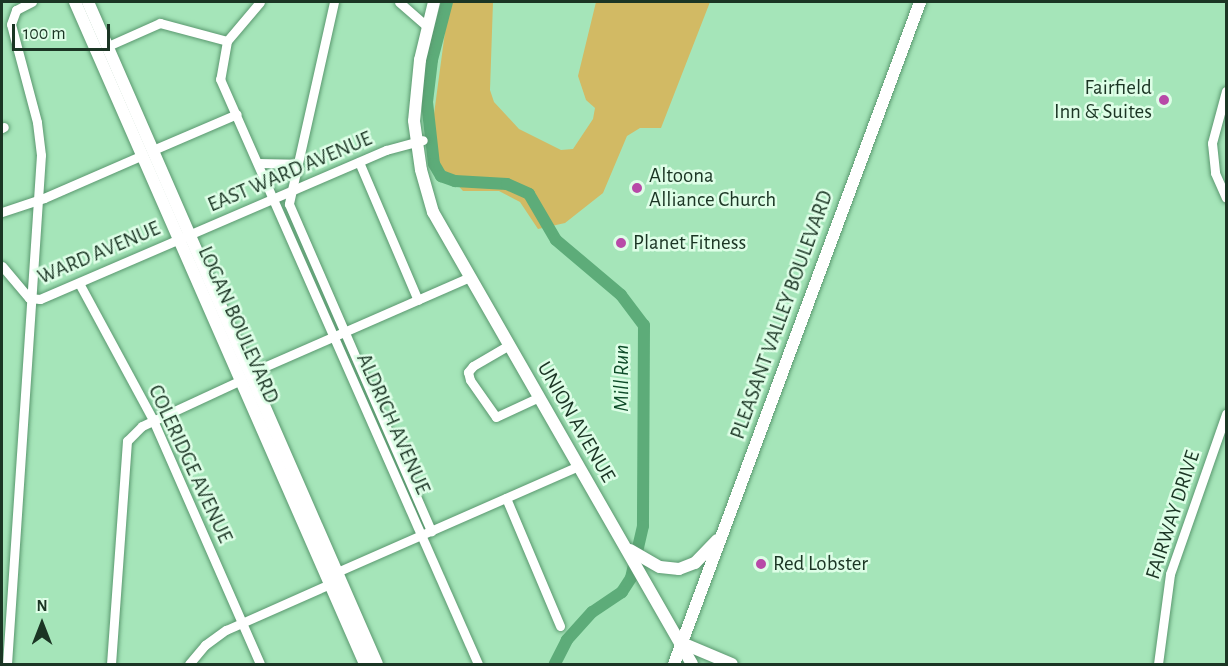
<!DOCTYPE html>
<style>
body{margin:0}
#map{position:relative;width:1228px;height:666px;overflow:hidden;background:#a5e5b9;font-family:"Alegreya Sans",sans-serif}
div>[style]{position:absolute}
.green>*{inset:0;background:#d2ba64}
.river>*{height:12px;margin:-6px;padding:0 6px;transform-origin:6px;border-radius:6px;background:#5dac79}
.roads{filter:drop-shadow(0 0 2px #5a986f) drop-shadow(0 0 2px #5a986f)}
.minor>*{height:9px;margin:-4.5px;padding:0 4.5px;transform-origin:4.5px;border-radius:4.5px;background:#fff}
.major>*{height:12px;margin:-6px;padding:0 6px;transform-origin:6px;border-radius:6px;background:#fff}
.dots>*{width:16px;height:16px;translate:-50% -50%;box-sizing:border-box;border:3px solid #defee7;border-radius:50%}
span{translate:-50% -50%;white-space:nowrap;text-align:center;line-height:1.15;-webkit-text-stroke:5px #defee7;paint-order:stroke}
.poi-label{font-size:21px;color:#1b3524}
.right{translate:-100% -50%;text-align:right}
.left{translate:0 -50%;text-align:left}
.street-label{font-size:21px;color:#1b3524}
.water-label{font-size:22px;color:#0d4b28;font-style:italic}
.frame{position:absolute;inset:0;border:3px solid #1b3524;pointer-events:none}
.north{position:absolute;left:12px;top:594px;width:60px;height:60px;-webkit-text-stroke:4px #defee7;paint-order:stroke;rotate:0deg;font-size:16px;font-weight:700;line-height:24px;text-align:center;color:#1b3524}
.north::after{content:'';display:block;margin:auto;width:21px;height:27px;background:#1b3524;clip-path:polygon(50% 0,100% 100%,50% 72%,0 100%)}
.scale{position:absolute;left:12px;top:24px;width:98px;height:27px;box-sizing:border-box;border:3px solid #1b3524;border-top:0;padding-left:8px;font-size:18px;line-height:21px;white-space:nowrap;color:#1b3524;-webkit-text-stroke:4px #defee7;paint-order:stroke}
</style>
<div id="map">
<div class="green">
<i style="clip-path:polygon(449px 2px,493px 2px,490px 90px,494px 102px,519px 129px,561px 150px,573px 149px,593px 119px,595px 108px,586px 100px,578px 76px,596px 2px,710px 2px,661px 128px,640px 128px,627px 136px,603px 193px,565px 223px,538px 229px,520px 202px,499px 191px,463px 191px,437px 162px,430px 144px)"></i>
</div>
<div class="river">
<i style="left:447px;top:2px;width:60px;rotate:104.5deg"></i>
<i style="left:432px;top:60px;width:42px;rotate:96.8deg"></i>
<i style="left:427px;top:102px;width:62px;rotate:83.6deg"></i>
<i style="left:434px;top:164px;width:14px;rotate:60deg"></i>
<i style="left:441px;top:176px;width:15px;rotate:20deg"></i>
<i style="left:455px;top:181px;width:52px;rotate:3.3deg"></i>
<i style="left:507px;top:184px;width:24px;rotate:24deg"></i>
<i style="left:529px;top:194px;width:53px;rotate:59.6deg"></i>
<i style="left:556px;top:240px;width:85px;rotate:40.2deg"></i>
<i style="left:621px;top:295px;width:38px;rotate:53deg"></i>
<i style="left:644px;top:325px;width:201px;rotate:90.3deg"></i>
<i style="left:643px;top:526px;width:53px;rotate:103deg"></i>
<i style="left:631px;top:578px;width:17px;rotate:123deg"></i>
<i style="left:622px;top:592px;width:36px;rotate:146deg"></i>
<i style="left:592px;top:612px;width:38px;rotate:132deg"></i>
<i style="left:567px;top:640px;width:27px;rotate:117deg"></i>
</div>
<div class="roads">
<div class="minor">
<i style="left:260px;top:2px;width:51px;rotate:130.2deg"></i>
<i style="left:227px;top:41px;width:39px;rotate:100deg"></i>
<i style="left:220px;top:79px;width:639px;rotate:66.2deg"></i>
<i style="left:334px;top:2px;width:207px;rotate:102.6deg"></i>
<i style="left:289px;top:204px;width:357px;rotate:66.5deg"></i>
<i style="left:399px;top:2px;width:37px;rotate:41deg"></i>
<i style="left:108px;top:46px;width:57px;rotate:-23.9deg"></i>
<i style="left:160px;top:23px;width:69px;rotate:15deg"></i>
<i style="left:1226px;top:91px;width:54px;rotate:105.1deg"></i>
<i style="left:1212px;top:143px;width:30px;rotate:84deg"></i>
<i style="left:1215px;top:173px;width:27px;rotate:66deg"></i>
<i style="left:2px;top:128px;width:2px;rotate:-27deg"></i>
<i style="left:153px;top:150px;width:91px;rotate:-23.2deg"></i>
<i style="left:359px;top:162px;width:150px;rotate:66.9deg"></i>
<i style="left:258px;top:163px;width:39px;rotate:1deg"></i>
<i style="left:2px;top:212px;width:44px;rotate:-18.4deg"></i>
<i style="left:44px;top:198px;width:108px;rotate:-23.5deg"></i>
<i style="left:2px;top:266px;width:42px;rotate:49.8deg"></i>
<i style="left:29px;top:298px;width:11px;rotate:5deg"></i>
<i style="left:40px;top:299px;width:377px;rotate:-23.3deg"></i>
<i style="left:386px;top:150px;width:38px;rotate:-15deg"></i>
<i style="left:79px;top:283px;width:156px;rotate:61.6deg"></i>
<i style="left:153px;top:420px;width:266px;rotate:66.3deg"></i>
<i style="left:509px;top:345px;width:42px;rotate:149.7deg"></i>
<i style="left:473px;top:366px;width:8px;rotate:130deg"></i>
<i style="left:468px;top:372px;width:8px;rotate:76deg"></i>
<i style="left:470px;top:380px;width:45px;rotate:54.9deg"></i>
<i style="left:496px;top:417px;width:47px;rotate:-24.9deg"></i>
<i style="left:250px;top:373px;width:240px;rotate:-23.6deg"></i>
<i style="left:506px;top:498px;width:139px;rotate:67.1deg"></i>
<i style="left:337px;top:572px;width:264px;rotate:-23.7deg"></i>
<i style="left:7px;top:664px;width:510px;rotate:-86.18deg"></i>
<i style="left:41px;top:155px;width:33px;rotate:-97deg"></i>
<i style="left:37px;top:122px;width:101px;rotate:-104.9deg"></i>
<i style="left:11px;top:24px;width:15px;rotate:-70deg"></i>
<i style="left:16px;top:10px;width:18px;rotate:-27deg"></i>
<i style="left:111px;top:664px;width:224px;rotate:-85.9deg"></i>
<i style="left:127px;top:441px;width:21px;rotate:-45deg"></i>
<i style="left:142px;top:426px;width:109px;rotate:-24.9deg"></i>
<i style="left:189px;top:664px;width:25px;rotate:-50deg"></i>
<i style="left:205px;top:645px;width:26px;rotate:-36deg"></i>
<i style="left:226px;top:630px;width:114px;rotate:-23.9deg"></i>
<i style="left:1158px;top:664px;width:91px;rotate:-82.4deg"></i>
<i style="left:1170px;top:574px;width:170px;rotate:-70.7deg"></i>
</div>
<div class="major">
<i style="left:75px;top:2px;width:723px;rotate:66.34deg"></i>
<i style="left:88px;top:2px;width:722px;rotate:66.42deg"></i>
<i style="left:434px;top:2px;width:60px;rotate:103.6deg"></i>
<i style="left:420px;top:60px;width:61px;rotate:95.6deg"></i>
<i style="left:414px;top:121px;width:49px;rotate:81.9deg"></i>
<i style="left:421px;top:170px;width:44px;rotate:74.1deg"></i>
<i style="left:433px;top:212px;width:521px;rotate:60.19deg"></i>
<i style="left:630px;top:550px;width:34px;rotate:30deg"></i>
<i style="left:660px;top:567px;width:19px;rotate:6deg"></i>
<i style="left:679px;top:569px;width:17px;rotate:-21deg"></i>
<i style="left:695px;top:563px;width:32px;rotate:-46deg"></i>
<i style="left:682px;top:643px;width:54px;rotate:22.8deg"></i>
<i style="left:674px;top:664px;width:706px;rotate:-69.61deg"></i>
</div>
</div>
<div class="dots">
<i style="left:1164px;top:100px;background:#b84aa8"></i>
<i style="left:637px;top:188px;background:#b84aa8"></i>
<i style="left:621px;top:243px;background:#b84aa8"></i>
<i style="left:761px;top:564px;background:#b84aa8"></i>
</div>
<div class="poi-label">
<span class="right" style="left:1152px;top:100px">Fairfield<br>Inn &amp; Suites</span>
<span class="left" style="left:649px;top:188px">Altoona<br>Alliance Church</span>
<span class="left" style="left:633px;top:243px">Planet Fitness</span>
<span class="left" style="left:773px;top:564px">Red Lobster</span>
</div>
<div class="street-label">
<span style="left:290px;top:172px;rotate:-23deg">EAST WARD AVENUE</span>
<span style="left:99px;top:253px;rotate:-23deg">WARD AVENUE</span>
<span style="left:782px;top:315px;rotate:-70deg">PLEASANT VALLEY BOULEVARD</span>
<span style="left:238px;top:325px;rotate:66deg">LOGAN BOULEVARD</span>
<span style="left:576px;top:422px;rotate:60deg">UNION AVENUE</span>
<span style="left:393px;top:424px;rotate:66deg">ALDRICH AVENUE</span>
<span style="left:190px;top:464px;rotate:65deg">COLERIDGE AVENUE</span>
<span style="left:1173px;top:515px;rotate:-72deg">FAIRWAY DRIVE</span>
</div>
<div class="water-label">
<span style="left:622px;top:378px;rotate:-90deg">Mill Run</span>
</div>
<div class="frame"></div>
<div class="north">N</div>
<div class="scale">100 m</div>
</div>
